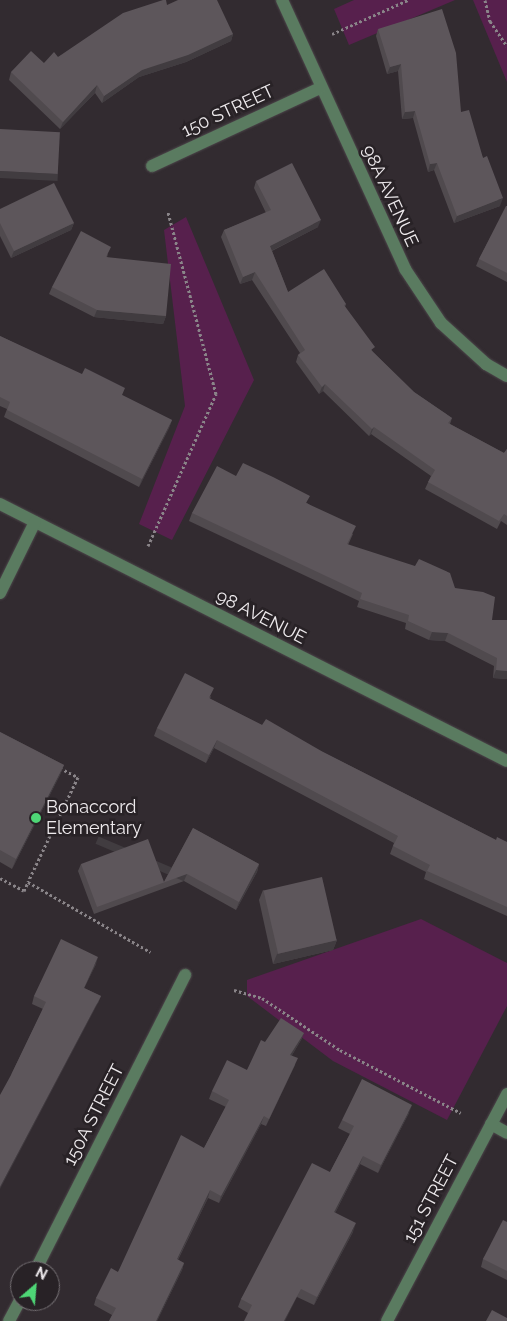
<!DOCTYPE html>
<style>
body{margin:0}
#map{position:relative;width:507px;height:1321px;overflow:hidden;background:#322b30;font-family:Raleway,sans-serif}
div>[style]{position:absolute}
.green>*{inset:0;background:#57204d}
.path>*{height:3px;margin-top:-1.5px;transform-origin:0;background:repeating-linear-gradient(90deg,#8a8589 0 2.5px,transparent 0 5px)}
.roads{filter:drop-shadow(0 0 1px #4c464a) drop-shadow(0 0 1px #4c464a)}
.minor>*{height:12px;margin:-6px;padding:0 6px;transform-origin:6px;border-radius:6px;background:#5a7b60}
.wall>*{inset:0;background:#504a4e}
.shaded-wall>*{inset:0;background:#413c40;transform-origin:0 0}
.building>*{inset:0;background:#5d565b;transform-origin:0 0}
.dots>*{width:14px;height:14px;translate:-50% -50%;box-sizing:border-box;border:2px solid #282226;border-radius:50%}
span{translate:-50% -50%;white-space:nowrap;text-align:center;line-height:1.15;-webkit-text-stroke:5px #282226;paint-order:stroke}
.street-label{font-size:18px;color:#eeeaed}
.poi-label{font-size:18px;color:#eeeaed}
.left{translate:0 -50%;text-align:left}
.north{position:absolute;left:10px;top:1261px;width:50px;height:50px;box-sizing:border-box;background:#282226;border:1px solid #777276;border-radius:50%;rotate:27deg;font-size:14px;font-weight:700;line-height:20px;text-align:center;color:#eeeaed}
.north::after{content:'';display:block;margin:auto;width:18px;height:22px;background:#4ed676;clip-path:polygon(50% 0,100% 100%,50% 72%,0 100%)}
</style>
<div id="map">
<div class="green">
<i style="clip-path:polygon(354px 0,455px 0,349px 45px,334px 9px)"></i>
<i style="clip-path:polygon(473px 0,507px 0,507px 82px)"></i>
<i style="clip-path:polygon(186px 217px,254px 380px,172px 540px,139px 524px,185px 406px,164px 230px)"></i>
<i style="clip-path:polygon(421px 919px,507px 963px,507px 1006px,447px 1120px,333px 1061px,247px 996px,247px 980px)"></i>
</div>
<div class="path">
<i style="left:485px;top:0;width:22px;rotate:77deg"></i>
<i style="left:490px;top:21px;width:30px;rotate:56deg"></i>
<i style="left:332px;top:34px;width:83px;rotate:-24.1deg"></i>
<i style="left:148px;top:546px;width:167px;rotate:-65.9deg"></i>
<i style="left:216px;top:394px;width:188px;rotate:-104.8deg"></i>
<i style="left:60px;top:768px;width:20px;rotate:27deg"></i>
<i style="left:78px;top:777px;width:116px;rotate:115.5deg"></i>
<i style="left:28px;top:882px;width:141px;rotate:29.8deg"></i>
<i style="left:0;top:878px;width:27px;rotate:28deg"></i>
<i style="left:24px;top:891px;width:10px;rotate:-66deg"></i>
<i style="left:234px;top:990px;width:29px;rotate:16deg"></i>
<i style="left:262px;top:998px;width:94px;rotate:33.7deg"></i>
<i style="left:340px;top:1050px;width:136px;rotate:27.5deg"></i>
</div>
<div class="roads">
<div class="minor">
<i style="left:282px;top:0;width:296px;rotate:65.4deg"></i>
<i style="left:405px;top:269px;width:65px;rotate:56.3deg"></i>
<i style="left:441px;top:323px;width:61px;rotate:42.3deg"></i>
<i style="left:486px;top:364px;width:24px;rotate:30deg"></i>
<i style="left:152px;top:166px;width:185px;rotate:-24.9deg"></i>
<i style="left:0;top:504px;width:568px;rotate:26.88deg"></i>
<i style="left:0;top:593px;width:79px;rotate:-63.8deg"></i>
<i style="left:491px;top:1124px;width:18px;rotate:29deg"></i>
<i style="left:35px;top:1271px;width:332px;rotate:-63.1deg"></i>
<i style="left:9px;top:1321px;width:24px;rotate:-62deg"></i>
<i style="left:387px;top:1321px;width:257px;rotate:-62.1deg"></i>
</div>
</div>
<div class="wall">
<i style="clip-path:polygon(167px 5px,233px 34px,231px 41px,186px 62px,139px 77px,102px 103px,95px 93px,60px 129px,9px 80px,11px 72px,44px 63px,58px 57px)"></i>
<i style="clip-path:polygon(378px 29px,461px 112px,483px 158px,500px 206px,454px 223px,434px 170px,428px 172px,413px 118px,402px 119px,398px 71px,387px 74px,376px 36px)"></i>
<i style="clip-path:polygon(256px 181px,318px 227px,272px 251px,288px 292px,346px 304px,345px 307px,373px 352px,414px 392px,452px 418px,450px 424px,504px 453px,507px 449px,507px 525px,501px 521px,497px 529px,425px 489px,431px 476px,371px 434px,369px 436px,323px 391px,319px 394px,296px 362px,298px 355px,300px 353px,252px 280px,240px 284px,221px 237px,224px 230px,266px 213px,254px 188px)"></i>
<i style="clip-path:polygon(507px 206px,507px 282px,476px 266px,479px 259px)"></i>
<i style="clip-path:polygon(0 209px,74px 223px,71px 230px,11px 258px,0 236px)"></i>
<i style="clip-path:polygon(108px 254px,107px 257px,166px 316px,163px 324px,94px 317px,49px 294px,52px 287px)"></i>
<i style="clip-path:polygon(0 336px,122px 395px,172px 420px,169px 428px,139px 487px,4px 417px,7px 409px,0 406px)"></i>
<i style="clip-path:polygon(236px 476px,307px 503px,353px 534px,348px 545px,455px 588px,492px 620px,507px 620px,507px 679px,493px 678px,494px 666px,445px 641px,429px 640px,405px 629px,406px 623px,357px 607px,359px 601px,189px 521px,192px 513px)"></i>
<i style="clip-path:polygon(211px 696px,210px 699px,262px 725px,323px 752px,496px 840px,507px 842px,507px 916px,424px 879px,426px 872px,390px 854px,394px 843px,214px 748px,206px 763px,154px 736px,157px 728px)"></i>
<i style="clip-path:polygon(0 732px,64px 765px,60px 775px,12px 869px,0 862px)"></i>
<i style="clip-path:polygon(193px 828px,259px 864px,257px 872px,236px 910px,184px 881px,94px 914px,78px 871px,81px 864px,164px 882px)"></i>
<i style="clip-path:polygon(263px 890px,337px 940px,333px 950px,273px 964px,259px 900px)"></i>
<i style="clip-path:polygon(96px 964px,84px 988px,101px 996px,98px 1003px,11px 1075px,43px 1009px,32px 1004px,34px 996px)"></i>
<i style="clip-path:polygon(304px 1033px,301px 1040px,292px 1055px,295px 1065px,266px 1126px,261px 1124px,219px 1203px,208px 1198px,178px 1260px,184px 1263px,182px 1270px,157px 1321px,109px 1321px,112px 1315px,94px 1305px,96px 1298px,118px 1272px,204px 1148px,226px 1107px,209px 1099px,212px 1091px,247px 1070px,265px 1042px)"></i>
<i style="clip-path:polygon(409px 1113px,378px 1173px,360px 1164px,335px 1213px,353px 1232px,314px 1305px,297px 1297px,248px 1313px,238px 1307px,241px 1299px,330px 1172px,350px 1134px,338px 1128px,342px 1120px)"></i>
<i style="clip-path:polygon(507px 1222px,507px 1280px,481px 1267px,483px 1259px)"></i>
</div>
<div class="shaded-wall">
<i style="clip-path:polygon(233px 34px,231px 41px,186px 62px,139px 77px,102px 103px,104px 96px,142px 70px)"></i>
<i style="clip-path:polygon(401px 64px,398px 71px,387px 74px,390px 67px)"></i>
<i style="clip-path:polygon(97px 85px,95px 93px,60px 129px,63px 122px)"></i>
<i style="clip-path:polygon(415px 111px,413px 118px,402px 119px,405px 112px)"></i>
<i style="clip-path:polygon(437px 163px,434px 170px,428px 172px,430px 164px)"></i>
<i style="left:0;top:171px;width:58px;height:7px;rotate:3deg"></i>
<i style="clip-path:polygon(503px 198px,500px 206px,454px 223px,457px 216px)"></i>
<i style="clip-path:polygon(321px 220px,318px 227px,267px 253px,270px 246px)"></i>
<i style="clip-path:polygon(74px 223px,71px 230px,11px 258px,14px 251px)"></i>
<i style="clip-path:polygon(255px 272px,252px 280px,240px 284px,243px 277px)"></i>
<i style="clip-path:polygon(97px 310px,166px 316px,163px 324px,94px 317px)"></i>
<i style="clip-path:polygon(325px 384px,323px 391px,319px 394px,322px 387px)"></i>
<i style="clip-path:polygon(172px 420px,169px 428px,139px 487px,142px 479px)"></i>
<i style="clip-path:polygon(374px 427px,371px 434px,369px 436px,372px 429px)"></i>
<i style="clip-path:polygon(432px 632px,448px 633px,445px 641px,429px 640px)"></i>
<i style="clip-path:polygon(496px 670px,507px 671px,507px 679px,493px 678px)"></i>
<i style="clip-path:polygon(217px 740px,214px 748px,206px 763px,209px 755px)"></i>
<i style="clip-path:polygon(64px 765px,60px 775px,12px 869px,16px 859px)"></i>
<i style="clip-path:polygon(259px 864px,257px 872px,236px 910px,239px 902px)"></i>
<i style="left:187px;top:874px;width:8px;height:96px;rotate:113deg"></i>
<i style="clip-path:polygon(337px 940px,333px 950px,273px 964px,277px 954px)"></i>
<i style="clip-path:polygon(98px 957px,96px 964px,81px 995px,84px 988px)"></i>
<i style="clip-path:polygon(101px 996px,98px 1003px,0 1189px,0 1187px)"></i>
<i style="clip-path:polygon(304px 1033px,301px 1040px,288px 1062px,290px 1055px)"></i>
<i style="clip-path:polygon(298px 1058px,295px 1065px,266px 1126px,269px 1119px)"></i>
<i style="clip-path:polygon(412px 1105px,409px 1113px,378px 1173px,381px 1165px)"></i>
<i style="clip-path:polygon(264px 1116px,261px 1124px,219px 1203px,221px 1196px)"></i>
<i style="clip-path:polygon(363px 1156px,360px 1164px,331px 1221px,334px 1212px)"></i>
<i style="clip-path:polygon(210px 1190px,208px 1198px,174px 1267px,177px 1259px)"></i>
<i style="clip-path:polygon(356px 1223px,353px 1232px,314px 1305px,317px 1297px)"></i>
<i style="clip-path:polygon(184px 1263px,182px 1270px,157px 1321px,156px 1321px)"></i>
<i style="clip-path:polygon(301px 1289px,285px 1321px,284px 1321px)"></i>
</div>
<div class="building">
<i style="clip-path:polygon(163px 0,166px 0,167px 5px,178px 0,217px 0,233px 34px,188px 55px,142px 70px,104px 96px,97px 85px,63px 122px,11px 72px,31px 51px,44px 63px,54px 52px,58px 57px,123px 13px)"></i>
<i style="clip-path:polygon(442px 9px,456px 53px,461px 112px,469px 110px,483px 158px,487px 156px,503px 198px,457px 216px,437px 163px,430px 164px,415px 111px,405px 112px,401px 64px,390px 67px,378px 29px)"></i>
<i style="left:0;top:129px;width:60px;height:42px;rotate:3deg"></i>
<i style="clip-path:polygon(292px 163px,321px 220px,270px 246px,288px 292px,324px 269px,346px 304px,344px 305px,375px 347px,371px 350px,414px 392px,452px 418px,448px 423px,504px 453px,507px 449px,507px 516px,504px 514px,499px 521px,428px 482px,435px 470px,374px 427px,372px 429px,325px 384px,322px 387px,298px 355px,305px 350px,255px 272px,243px 277px,224px 230px,271px 210px,256px 181px)"></i>
<i style="clip-path:polygon(54px 183px,74px 223px,14px 251px,0 223px,0 209px)"></i>
<i style="clip-path:polygon(506px 206px,507px 206px,507px 273px,479px 259px)"></i>
<i style="clip-path:polygon(81px 231px,111px 247px,106px 257px,171px 264px,166px 316px,97px 310px,52px 287px)"></i>
<i style="clip-path:polygon(0 336px,82px 374px,85px 368px,125px 388px,122px 395px,172px 420px,142px 479px,7px 410px,10px 402px,0 397px)"></i>
<i style="clip-path:polygon(243px 463px,273px 477px,310px 496px,306px 503px,356px 526px,347px 544px,415px 566px,419px 559px,450px 573px,455px 588px,483px 592px,495px 597px,492px 620px,507px 620px,507px 671px,496px 670px,497px 658px,448px 633px,432px 632px,408px 621px,409px 615px,360px 599px,362px 593px,192px 513px,217px 466px,236px 476px)"></i>
<i style="clip-path:polygon(185px 673px,214px 688px,209px 698px,262px 725px,266px 719px,323px 752px,496px 840px,497px 837px,507px 842px,507px 907px,427px 871px,430px 865px,393px 846px,398px 836px,217px 740px,209px 755px,157px 728px)"></i>
<i style="clip-path:polygon(0 732px,64px 765px,16px 859px,0 850px)"></i>
<i style="clip-path:polygon(193px 828px,259px 864px,239px 902px,187px 874px,97px 907px,81px 864px,148px 839px,164px 882px)"></i>
<i style="left:322px;top:877px;width:65px;height:60px;rotate:77deg"></i>
<i style="clip-path:polygon(61px 939px,98px 957px,84px 988px,101px 996px,0 1187px,0 1095px,11px 1075px,46px 1002px,34px 996px)"></i>
<i style="clip-path:polygon(281px 1018px,304px 1033px,290px 1055px,298px 1058px,269px 1119px,264px 1116px,221px 1196px,210px 1190px,177px 1259px,184px 1263px,156px 1321px,109px 1321px,116px 1308px,96px 1298px,111px 1268px,118px 1272px,181px 1135px,204px 1148px,229px 1100px,212px 1091px,227px 1060px,247px 1070px,261px 1040px,265px 1042px)"></i>
<i style="clip-path:polygon(362px 1079px,412px 1105px,381px 1165px,363px 1156px,334px 1212px,356px 1223px,317px 1297px,301px 1289px,284px 1321px,244px 1321px,252px 1305px,241px 1299px,312px 1163px,330px 1172px,354px 1126px,342px 1120px)"></i>
<i style="clip-path:polygon(503px 1220px,507px 1222px,507px 1271px,483px 1259px)"></i>
<i style="clip-path:polygon(492px 1310px,507px 1318px,507px 1321px,486px 1321px)"></i>
</div>
<div class="dots">
<i style="left:36px;top:818px;background:#4ed676"></i>
</div>
<div class="street-label">
<span style="left:228px;top:111px;rotate:-25deg">150 STREET</span>
<span style="left:390px;top:196px;rotate:65deg">98A AVENUE</span>
<span style="left:261px;top:617px;rotate:27deg">98 AVENUE</span>
<span style="left:94px;top:1115px;rotate:-63deg">150A STREET</span>
<span style="left:431px;top:1199px;rotate:-62deg">151 STREET</span>
</div>
<div class="poi-label">
<span class="left" style="left:46px;top:818px">Bonaccord<br>Elementary</span>
</div>
<div class="north">N</div>
</div>
